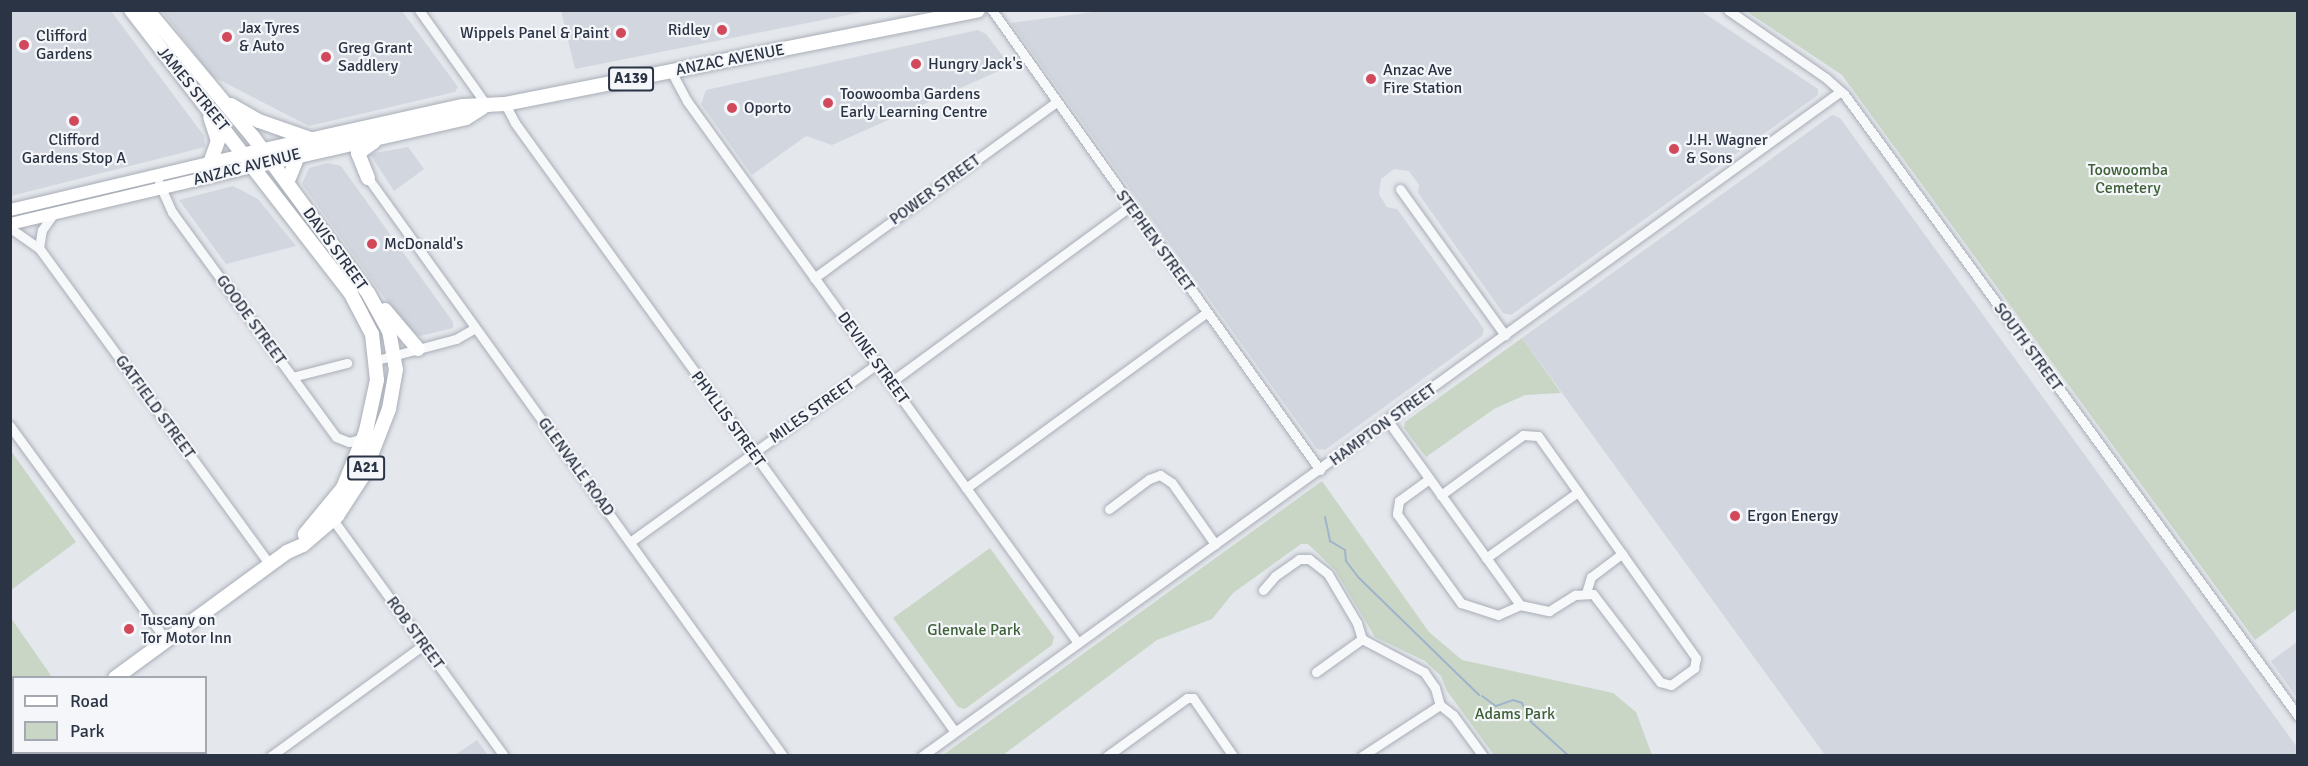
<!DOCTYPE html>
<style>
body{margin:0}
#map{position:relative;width:2308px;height:766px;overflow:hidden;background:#e4e7ec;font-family:Signika,sans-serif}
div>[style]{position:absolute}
.built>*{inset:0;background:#d2d6de}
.green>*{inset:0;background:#c9d6c5}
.stream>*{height:2px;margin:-1px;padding:0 1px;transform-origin:1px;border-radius:1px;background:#9fb4cc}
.roads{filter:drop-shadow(0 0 2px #a9aeb7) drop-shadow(0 0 2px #a9aeb7)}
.minor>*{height:9px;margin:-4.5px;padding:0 4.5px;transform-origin:4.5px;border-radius:4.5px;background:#f7f8fa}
.major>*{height:12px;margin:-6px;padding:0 6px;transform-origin:6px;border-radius:6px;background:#fff}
.highway>*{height:14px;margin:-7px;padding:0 7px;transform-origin:7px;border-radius:7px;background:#fff}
.dots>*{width:16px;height:16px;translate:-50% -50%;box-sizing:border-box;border:3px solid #f4f6f9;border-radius:50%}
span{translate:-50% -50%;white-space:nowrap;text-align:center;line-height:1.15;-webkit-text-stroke:4.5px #f4f6f9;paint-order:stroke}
.shield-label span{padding:2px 4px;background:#f4f6f9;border:2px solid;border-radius:4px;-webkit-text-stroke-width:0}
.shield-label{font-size:15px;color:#2b3445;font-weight:700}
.poi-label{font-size:16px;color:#2b3445}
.left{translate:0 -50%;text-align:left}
.right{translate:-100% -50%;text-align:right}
.street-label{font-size:16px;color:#2b3445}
.park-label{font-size:16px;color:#3f6138}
.frame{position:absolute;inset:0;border:12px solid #2b3445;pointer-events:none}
.legend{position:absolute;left:12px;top:676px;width:195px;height:78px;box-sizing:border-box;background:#f4f6f9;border:2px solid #a4a8b1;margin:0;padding:8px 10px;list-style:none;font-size:18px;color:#2b3445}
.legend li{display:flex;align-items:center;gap:12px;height:30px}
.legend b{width:30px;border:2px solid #a4a8b1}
</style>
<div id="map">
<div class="built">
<i style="clip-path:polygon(11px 10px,111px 11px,204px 136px,205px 147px,11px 196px)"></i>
<i style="clip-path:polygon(162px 11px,402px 11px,458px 87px,455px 92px,309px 126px,212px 76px)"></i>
<i style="clip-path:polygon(561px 11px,868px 11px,575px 69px)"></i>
<i style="clip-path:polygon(1101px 11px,1701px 11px,1818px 89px,1818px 95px,1511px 315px,1503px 313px,1418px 193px,1419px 185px,1409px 171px,1394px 169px,1381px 179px,1379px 194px,1387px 207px,1397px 209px,1484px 329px,1482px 336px,1325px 450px,1317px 449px,1011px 23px)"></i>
<i style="clip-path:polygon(978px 30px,986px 34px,1010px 66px,832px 145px,806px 136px,752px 175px,701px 104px,706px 90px)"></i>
<i style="clip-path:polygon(1832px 115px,1840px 118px,2297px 747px,2297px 755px,1825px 755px,1522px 338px)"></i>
<i style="clip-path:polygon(408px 147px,424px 169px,394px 191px,370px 154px)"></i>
<i style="clip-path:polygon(328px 163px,341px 166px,453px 322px,453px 328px,420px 336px,407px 329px,302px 184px,309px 168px)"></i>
<i style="clip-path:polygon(233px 186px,258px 199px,296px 246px,226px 264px,179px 200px)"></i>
<i style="clip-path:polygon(2297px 642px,2297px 698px,2271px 661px)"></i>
<i style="clip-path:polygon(477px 740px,488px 755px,455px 755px)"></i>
<i style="clip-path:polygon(33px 753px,33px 752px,140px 753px,29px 755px)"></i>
</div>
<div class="green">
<i style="clip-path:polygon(1746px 11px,2297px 11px,2297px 609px,2255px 640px,1842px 75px)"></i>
<i style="clip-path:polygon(1522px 338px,1561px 393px,1525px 395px,1494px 409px,1426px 457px,1404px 428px,1405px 422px)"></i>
<i style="clip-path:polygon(11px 451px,76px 542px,11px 590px,10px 590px)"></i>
<i style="clip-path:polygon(1322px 481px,1429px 632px,1462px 660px,1613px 693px,1636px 712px,1652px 755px,1494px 755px,1447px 691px,1441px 676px,1425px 661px,1375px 637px,1335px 570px,1308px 544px,1301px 544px,1233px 593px,1212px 619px,1157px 640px,1003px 755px,943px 755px)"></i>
<i style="clip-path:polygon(990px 548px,1054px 637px,1052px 645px,965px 709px,958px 707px,893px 618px)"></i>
<i style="clip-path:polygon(11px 618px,52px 677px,14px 678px,11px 738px)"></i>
</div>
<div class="stream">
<i style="left:1325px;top:517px;width:25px;rotate:78deg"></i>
<i style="left:1330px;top:541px;width:17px;rotate:31deg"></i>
<i style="left:1345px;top:550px;width:11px;rotate:85deg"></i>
<i style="left:1346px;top:561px;width:21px;rotate:53deg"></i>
<i style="left:1359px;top:578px;width:168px;rotate:44.3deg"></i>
<i style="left:1482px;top:696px;width:17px;rotate:36deg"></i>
<i style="left:1496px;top:706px;width:18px;rotate:-19deg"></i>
<i style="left:1513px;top:700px;width:9px;rotate:18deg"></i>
<i style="left:1522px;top:703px;width:18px;rotate:68deg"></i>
<i style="left:1529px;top:720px;width:54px;rotate:42deg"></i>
</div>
<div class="roads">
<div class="minor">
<i style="left:419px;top:10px;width:119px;rotate:54.6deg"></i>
<i style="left:992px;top:10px;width:565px;rotate:54.51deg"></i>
<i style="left:1728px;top:10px;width:119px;rotate:34.8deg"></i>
<i style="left:1826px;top:78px;width:24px;rotate:42deg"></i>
<i style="left:1844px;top:94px;width:770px;rotate:53.87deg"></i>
<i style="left:671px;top:71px;width:34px;rotate:62deg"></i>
<i style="left:687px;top:101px;width:668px;rotate:54.19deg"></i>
<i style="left:505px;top:104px;width:21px;rotate:62deg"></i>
<i style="left:515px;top:123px;width:751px;rotate:54.15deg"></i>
<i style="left:368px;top:178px;width:712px;rotate:54.32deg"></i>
<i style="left:159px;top:183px;width:32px;rotate:66deg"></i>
<i style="left:172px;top:212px;width:278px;rotate:53.9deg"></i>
<i style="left:336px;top:437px;width:14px;rotate:21deg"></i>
<i style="left:349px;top:442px;width:16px;rotate:-15deg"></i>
<i style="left:1400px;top:189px;width:180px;rotate:54.3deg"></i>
<i style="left:10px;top:228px;width:35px;rotate:35deg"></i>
<i style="left:39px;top:248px;width:392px;rotate:53.9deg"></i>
<i style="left:39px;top:248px;width:18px;rotate:-81deg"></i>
<i style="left:42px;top:230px;width:21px;rotate:-55deg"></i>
<i style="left:814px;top:278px;width:298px;rotate:-36deg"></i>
<i style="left:377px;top:360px;width:82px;rotate:-14.9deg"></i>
<i style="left:456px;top:339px;width:22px;rotate:-30deg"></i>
<i style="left:292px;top:377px;width:57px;rotate:-14.3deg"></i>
<i style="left:891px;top:382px;width:295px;rotate:-36.3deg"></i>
<i style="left:1388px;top:421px;width:226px;rotate:54.3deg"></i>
<i style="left:1520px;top:605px;width:30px;rotate:12deg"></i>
<i style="left:1549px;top:611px;width:31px;rotate:-32deg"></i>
<i style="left:1575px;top:595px;width:18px;rotate:-3deg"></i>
<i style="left:1593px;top:594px;width:111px;rotate:52.7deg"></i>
<i style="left:1660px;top:682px;width:11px;rotate:15deg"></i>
<i style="left:1671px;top:685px;width:29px;rotate:-36deg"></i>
<i style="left:1694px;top:668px;width:10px;rotate:-79deg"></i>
<i style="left:1696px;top:658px;width:272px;rotate:-125.4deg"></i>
<i style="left:1538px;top:436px;width:15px;rotate:-176deg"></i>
<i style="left:1523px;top:435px;width:102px;rotate:143.8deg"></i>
<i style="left:10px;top:426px;width:265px;rotate:53.9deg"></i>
<i style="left:1429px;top:479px;width:37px;rotate:144deg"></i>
<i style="left:1399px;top:501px;width:13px;rotate:99deg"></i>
<i style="left:1397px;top:514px;width:110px;rotate:54.3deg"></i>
<i style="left:1461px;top:603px;width:39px;rotate:18deg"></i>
<i style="left:1498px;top:615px;width:24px;rotate:-24deg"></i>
<i style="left:966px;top:488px;width:298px;rotate:-36.1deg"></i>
<i style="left:1109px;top:509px;width:50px;rotate:-36.9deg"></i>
<i style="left:1149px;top:479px;width:12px;rotate:-20deg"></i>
<i style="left:1160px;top:475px;width:14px;rotate:34deg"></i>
<i style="left:1172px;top:483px;width:75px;rotate:54.8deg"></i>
<i style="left:331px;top:517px;width:295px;rotate:54.1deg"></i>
<i style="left:630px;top:542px;width:304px;rotate:-35.8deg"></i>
<i style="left:1486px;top:558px;width:113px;rotate:-35.7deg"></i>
<i style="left:1263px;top:590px;width:18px;rotate:-49deg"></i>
<i style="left:1275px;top:576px;width:29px;rotate:-35deg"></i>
<i style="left:1299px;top:559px;width:10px"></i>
<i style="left:1309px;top:559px;width:24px;rotate:38deg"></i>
<i style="left:1328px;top:574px;width:57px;rotate:59.4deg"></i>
<i style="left:1357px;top:623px;width:17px;rotate:73deg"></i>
<i style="left:1586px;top:593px;width:17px;rotate:-73deg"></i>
<i style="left:1591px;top:577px;width:39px;rotate:-37deg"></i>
<i style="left:1362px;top:639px;width:70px;rotate:28deg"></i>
<i style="left:1424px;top:672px;width:19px;rotate:55deg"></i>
<i style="left:1435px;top:688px;width:18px;rotate:74deg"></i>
<i style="left:1440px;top:705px;width:16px;rotate:38deg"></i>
<i style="left:1453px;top:715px;width:51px;rotate:53.8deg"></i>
<i style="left:1316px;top:672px;width:57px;rotate:-35.7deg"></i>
<i style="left:271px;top:756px;width:188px;rotate:-36.1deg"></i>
<i style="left:922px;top:756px;width:1134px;rotate:-35.89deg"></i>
<i style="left:1107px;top:756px;width:99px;rotate:-35.9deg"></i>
<i style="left:1187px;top:698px;width:6px"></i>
<i style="left:1193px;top:698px;width:70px;rotate:55.4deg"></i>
<i style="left:1362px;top:756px;width:93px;rotate:-33.2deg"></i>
</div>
<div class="major">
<i style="left:10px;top:210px;width:243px;rotate:-13.3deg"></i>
<i style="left:10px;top:224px;width:253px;rotate:-13.3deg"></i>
</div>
<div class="highway">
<i style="left:131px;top:10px;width:357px;rotate:52.2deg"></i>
<i style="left:350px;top:292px;width:47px;rotate:62.4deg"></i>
<i style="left:372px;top:334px;width:46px;rotate:83.8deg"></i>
<i style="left:377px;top:380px;width:52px;rotate:102.2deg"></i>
<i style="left:366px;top:431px;width:61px;rotate:112deg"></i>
<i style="left:343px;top:488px;width:60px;rotate:129.6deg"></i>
<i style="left:231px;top:105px;width:32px;rotate:30deg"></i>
<i style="left:259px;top:121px;width:54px;rotate:19.4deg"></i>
<i style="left:246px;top:154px;width:222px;rotate:-12.5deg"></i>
<i style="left:463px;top:106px;width:42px;rotate:-2.7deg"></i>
<i style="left:505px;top:104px;width:482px;rotate:-11.2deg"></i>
<i style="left:210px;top:163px;width:23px;rotate:-70deg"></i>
<i style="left:218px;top:141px;width:25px;rotate:-108deg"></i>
<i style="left:264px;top:164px;width:207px;rotate:-12.8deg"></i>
<i style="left:466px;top:118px;width:19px;rotate:-32deg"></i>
<i style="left:368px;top:178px;width:27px;rotate:-112deg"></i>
<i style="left:358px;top:153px;width:19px;rotate:-35deg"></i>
<i style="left:287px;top:183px;width:31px;rotate:-68deg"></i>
<i style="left:385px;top:310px;width:51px;rotate:49.8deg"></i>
<i style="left:115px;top:678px;width:213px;rotate:-36.2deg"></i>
<i style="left:287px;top:552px;width:17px;rotate:-24deg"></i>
<i style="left:303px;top:545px;width:45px;rotate:-40.5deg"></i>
<i style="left:337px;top:516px;width:48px;rotate:-57deg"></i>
<i style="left:363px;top:476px;width:72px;rotate:-68.8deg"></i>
<i style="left:389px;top:409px;width:40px;rotate:-80deg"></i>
<i style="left:396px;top:370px;width:40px;rotate:-100deg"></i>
<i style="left:389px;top:331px;width:43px;rotate:-118.9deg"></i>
<i style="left:368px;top:293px;width:194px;rotate:-126.4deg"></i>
<i style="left:253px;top:137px;width:165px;rotate:-129.8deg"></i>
<i style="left:10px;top:754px;width:4px;rotate:-27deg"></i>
</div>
</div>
<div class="dots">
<i style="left:722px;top:30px;background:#d1495b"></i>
<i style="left:621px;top:33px;background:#d1495b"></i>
<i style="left:227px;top:37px;background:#d1495b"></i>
<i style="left:24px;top:45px;background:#d1495b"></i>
<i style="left:326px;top:57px;background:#d1495b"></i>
<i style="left:916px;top:64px;background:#d1495b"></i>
<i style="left:1371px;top:79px;background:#d1495b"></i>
<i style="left:828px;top:103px;background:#d1495b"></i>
<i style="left:732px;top:108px;background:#d1495b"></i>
<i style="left:74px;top:121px;background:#d1495b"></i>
<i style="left:1674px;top:149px;background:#d1495b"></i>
<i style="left:372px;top:244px;background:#d1495b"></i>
<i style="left:1735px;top:516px;background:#d1495b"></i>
<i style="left:129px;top:629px;background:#d1495b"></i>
</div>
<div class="shield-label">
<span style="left:631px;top:79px">A139</span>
<span style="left:366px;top:468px">A21</span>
</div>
<div class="poi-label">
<span class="left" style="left:239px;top:37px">Jax Tyres<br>&amp; Auto</span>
<span class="right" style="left:710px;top:30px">Ridley</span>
<span class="right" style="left:609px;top:33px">Wippels Panel &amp; Paint</span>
<span class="left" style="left:36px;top:45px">Clifford<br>Gardens</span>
<span class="left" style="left:338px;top:57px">Greg Grant<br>Saddlery</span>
<span class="left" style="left:928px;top:64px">Hungry Jack's</span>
<span class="left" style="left:1383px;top:79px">Anzac Ave<br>Fire Station</span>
<span class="left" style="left:840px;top:103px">Toowoomba Gardens<br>Early Learning Centre</span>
<span class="left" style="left:744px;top:108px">Oporto</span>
<span style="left:74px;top:149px">Clifford<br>Gardens Stop A</span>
<span class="left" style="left:1686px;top:149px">J.H. Wagner<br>&amp; Sons</span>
<span class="left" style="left:384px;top:244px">McDonald's</span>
<span class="left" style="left:1747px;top:516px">Ergon Energy</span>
<span class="left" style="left:141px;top:629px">Tuscany on<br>Tor Motor Inn</span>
</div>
<div class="street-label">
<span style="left:730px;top:60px;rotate:-11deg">ANZAC AVENUE</span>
<span style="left:193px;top:89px;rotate:51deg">JAMES STREET</span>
<span style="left:247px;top:167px;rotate:-14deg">ANZAC AVENUE</span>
<span style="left:935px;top:190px;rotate:-36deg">POWER STREET</span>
<span style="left:1155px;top:241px;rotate:54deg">STEPHEN STREET</span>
<span style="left:335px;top:249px;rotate:54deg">DAVIS STREET</span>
<span style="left:251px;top:320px;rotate:54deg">GOODE STREET</span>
<span style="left:2028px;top:347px;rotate:54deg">SOUTH STREET</span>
<span style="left:873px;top:358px;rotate:54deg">DEVINE STREET</span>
<span style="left:155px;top:407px;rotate:54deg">GATFIELD STREET</span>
<span style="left:812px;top:411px;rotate:-35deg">MILES STREET</span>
<span style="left:728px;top:419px;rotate:54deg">PHYLLIS STREET</span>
<span style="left:1383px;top:425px;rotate:-36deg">HAMPTON STREET</span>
<span style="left:576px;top:467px;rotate:54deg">GLENVALE ROAD</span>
<span style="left:415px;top:633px;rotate:54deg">ROB STREET</span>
</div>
<div class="park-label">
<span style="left:2128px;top:179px">Toowoomba<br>Cemetery</span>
<span style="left:974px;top:630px">Glenvale Park</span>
<span style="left:1515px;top:714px">Adams Park</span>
</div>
<div class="frame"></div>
<ul class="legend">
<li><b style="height:8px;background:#fff"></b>Road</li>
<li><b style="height:16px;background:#c9d6c5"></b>Park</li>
</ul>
</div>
